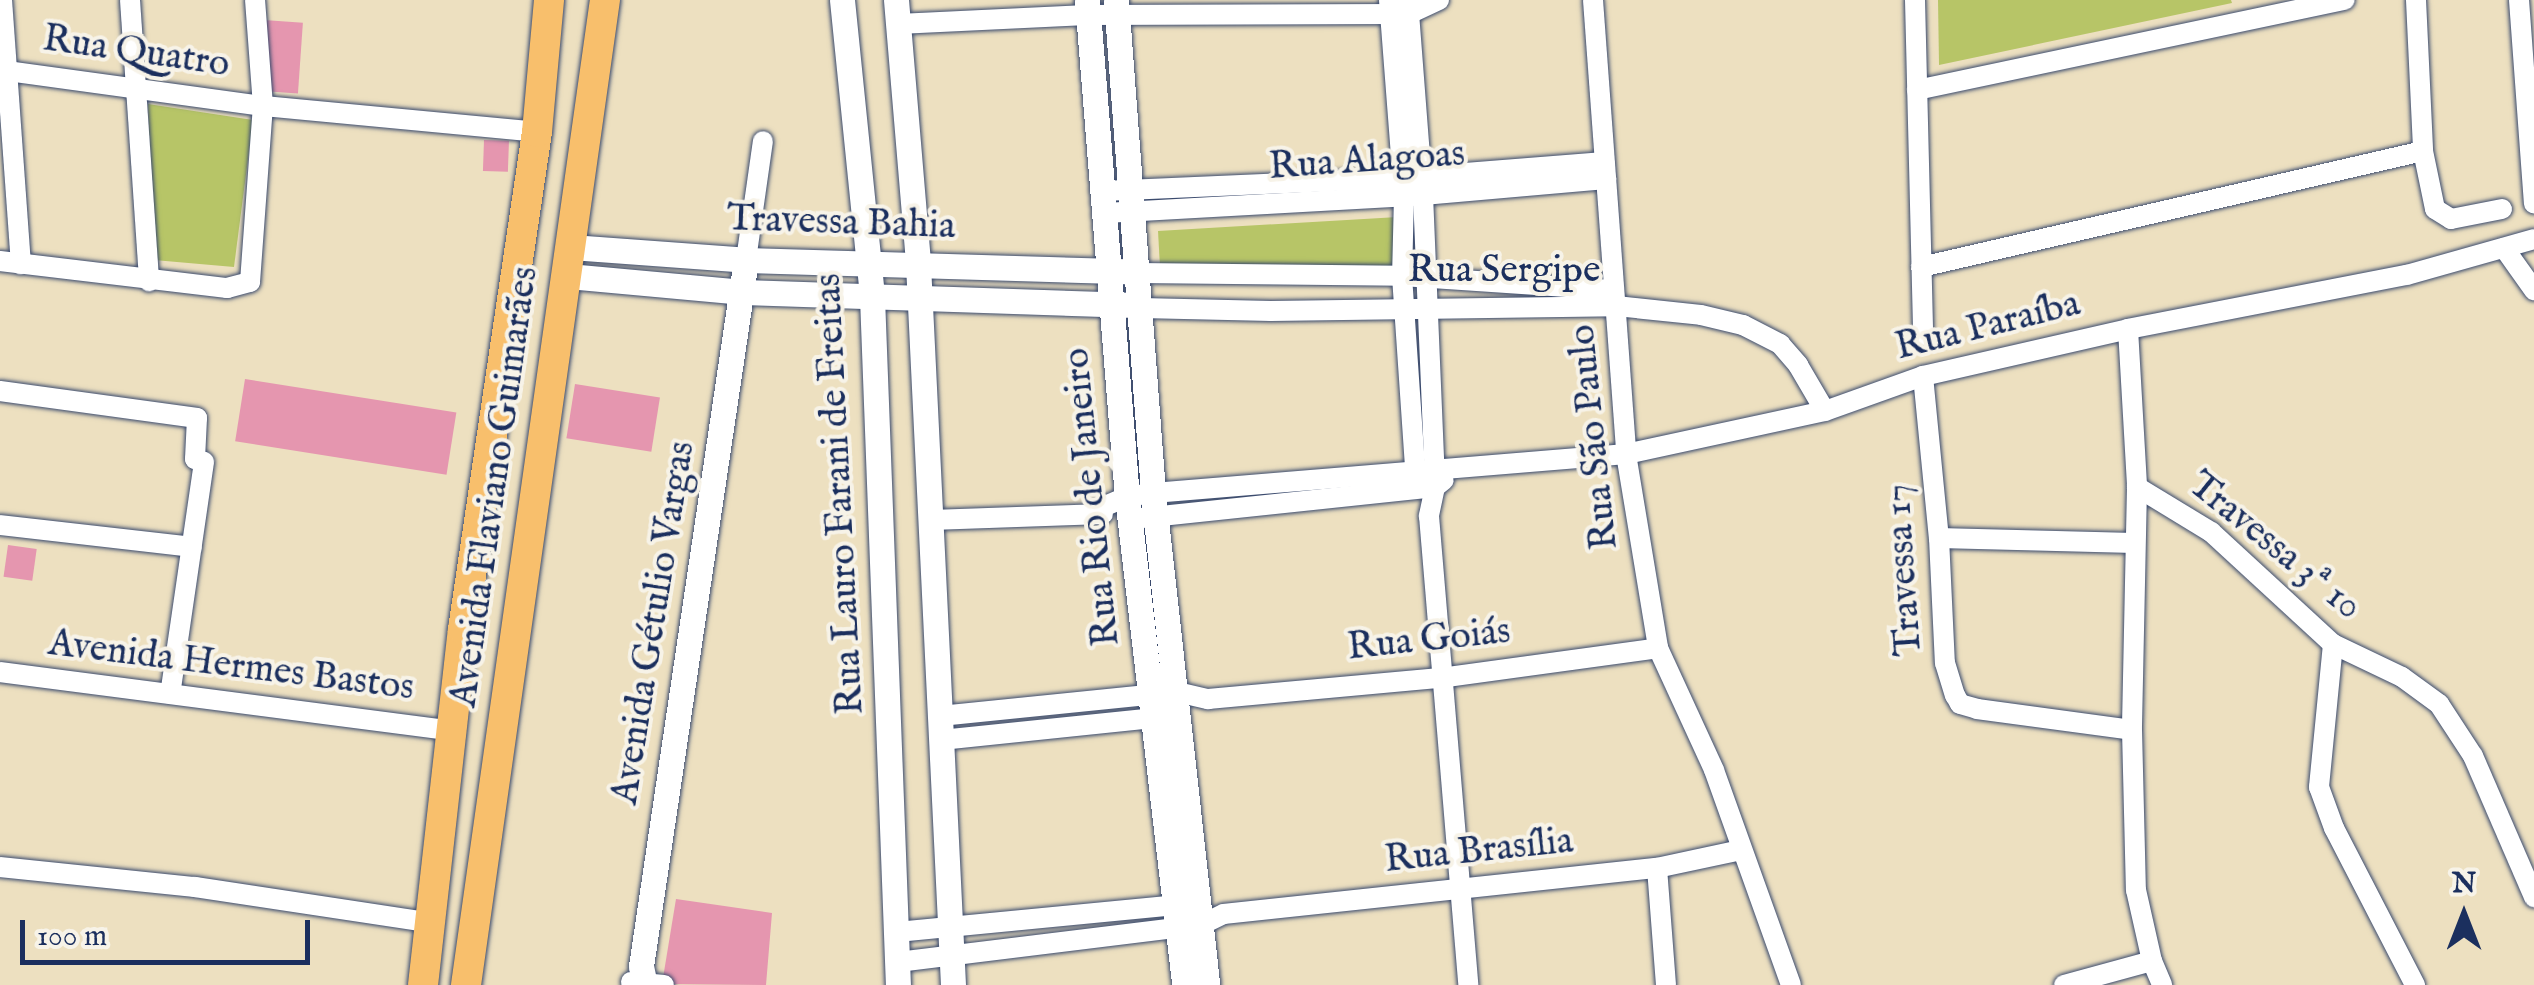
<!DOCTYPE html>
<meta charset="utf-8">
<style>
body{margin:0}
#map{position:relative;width:2534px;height:985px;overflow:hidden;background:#ede0c0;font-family:"IM FELL English",serif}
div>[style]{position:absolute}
.green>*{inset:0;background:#b7c567}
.building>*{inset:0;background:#e596af;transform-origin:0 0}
.roads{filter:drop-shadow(0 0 2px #3a4a6d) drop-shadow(0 0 2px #3a4a6d)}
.minor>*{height:20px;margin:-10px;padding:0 10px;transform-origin:10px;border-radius:10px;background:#fff}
.tertiary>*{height:25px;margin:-12.5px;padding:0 12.5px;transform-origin:12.5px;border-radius:12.5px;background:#fff}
.primary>*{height:30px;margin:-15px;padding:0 15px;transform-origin:15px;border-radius:15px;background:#f8bf6c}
span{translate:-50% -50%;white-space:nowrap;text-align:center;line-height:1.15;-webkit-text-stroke:8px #f7f3e8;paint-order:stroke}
.street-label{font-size:38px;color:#1b2f5e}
.north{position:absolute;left:2414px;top:865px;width:100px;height:100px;-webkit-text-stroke:8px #f7f3e8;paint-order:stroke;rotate:0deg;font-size:28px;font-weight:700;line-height:40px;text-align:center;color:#1b2f5e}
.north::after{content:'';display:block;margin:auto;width:35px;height:45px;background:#1b2f5e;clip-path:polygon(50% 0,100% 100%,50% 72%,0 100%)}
.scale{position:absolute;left:20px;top:920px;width:290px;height:45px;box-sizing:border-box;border:5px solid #1b2f5e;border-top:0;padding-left:12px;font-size:30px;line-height:35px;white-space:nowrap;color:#1b2f5e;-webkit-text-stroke:8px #f7f3e8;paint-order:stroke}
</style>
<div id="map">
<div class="green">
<i style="clip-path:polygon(1938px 0,2231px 0,2232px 3px,1939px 65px)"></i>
<i style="clip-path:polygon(148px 104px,253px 120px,234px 267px,154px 260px)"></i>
<i style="clip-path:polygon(1398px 217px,1398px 266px,1160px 267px,1158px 231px)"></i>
</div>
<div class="building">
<i style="left:264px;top:20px;width:39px;height:71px;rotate:4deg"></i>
<i style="left:484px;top:140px;width:25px;height:31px;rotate:2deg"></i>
<i style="left:245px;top:379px;width:214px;height:63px;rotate:9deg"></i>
<i style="left:575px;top:384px;width:86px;height:55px;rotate:9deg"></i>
<i style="left:8px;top:545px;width:29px;height:32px;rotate:8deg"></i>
<i style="clip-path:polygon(676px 899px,772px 913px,766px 985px,662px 984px)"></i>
</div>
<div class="roads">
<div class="minor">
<i style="left:2px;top:0;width:265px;rotate:85.9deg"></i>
<i style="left:130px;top:0;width:282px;rotate:86.1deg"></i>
<i style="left:1389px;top:0;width:197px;rotate:85.6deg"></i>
<i style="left:1404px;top:196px;width:80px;rotate:91.4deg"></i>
<i style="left:1402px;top:276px;width:206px;rotate:86.1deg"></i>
<i style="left:1408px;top:0;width:196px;rotate:85.6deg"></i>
<i style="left:1423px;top:195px;width:292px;rotate:87.6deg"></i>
<i style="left:1435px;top:487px;width:30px;rotate:102deg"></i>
<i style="left:1429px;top:516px;width:471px;rotate:85.2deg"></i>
<i style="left:1593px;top:0;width:455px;rotate:85.8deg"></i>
<i style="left:1626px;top:454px;width:197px;rotate:80.6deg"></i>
<i style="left:1658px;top:648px;width:134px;rotate:65.3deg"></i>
<i style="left:1714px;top:770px;width:228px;rotate:70.3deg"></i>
<i style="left:1915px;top:0;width:335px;rotate:88.6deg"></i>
<i style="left:2416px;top:0;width:151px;rotate:87.3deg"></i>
<i style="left:2423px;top:151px;width:59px;rotate:78.3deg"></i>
<i style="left:2435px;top:209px;width:19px;rotate:32deg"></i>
<i style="left:2451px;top:219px;width:52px;rotate:-11.1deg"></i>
<i style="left:2519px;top:0;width:204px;rotate:85.8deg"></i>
<i style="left:898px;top:24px;width:189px;rotate:-2.7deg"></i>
<i style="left:1087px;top:15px;width:322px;rotate:-0.2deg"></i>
<i style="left:1409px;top:14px;width:33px;rotate:-25deg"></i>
<i style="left:0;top:70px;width:265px;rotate:7.8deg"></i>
<i style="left:263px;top:106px;width:275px;rotate:5.4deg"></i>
<i style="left:1917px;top:90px;width:437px;rotate:-11.9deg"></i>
<i style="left:1103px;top:191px;width:299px;rotate:-2.5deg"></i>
<i style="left:1402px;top:178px;width:203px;rotate:-4.5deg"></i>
<i style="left:1105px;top:213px;width:319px;rotate:-3.2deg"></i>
<i style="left:1423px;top:195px;width:184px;rotate:-5deg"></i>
<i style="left:2504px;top:248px;width:52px;rotate:54.5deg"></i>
<i style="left:746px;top:260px;width:120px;rotate:-81.9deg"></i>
<i style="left:0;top:261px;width:229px;rotate:6.8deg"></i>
<i style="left:227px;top:288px;width:24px;rotate:-15deg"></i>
<i style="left:250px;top:282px;width:176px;rotate:-85.8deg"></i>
<i style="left:263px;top:106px;width:106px;rotate:-94.3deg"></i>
<i style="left:1921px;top:267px;width:515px;rotate:-13.01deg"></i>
<i style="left:1137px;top:273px;width:265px;rotate:0.6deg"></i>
<i style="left:1402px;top:276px;width:210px;rotate:3.8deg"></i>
<i style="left:1141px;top:308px;width:130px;rotate:1.3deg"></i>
<i style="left:1271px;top:311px;width:345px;rotate:-0.8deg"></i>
<i style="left:1616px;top:306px;width:85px;rotate:6deg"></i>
<i style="left:1701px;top:315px;width:43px;rotate:13.4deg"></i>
<i style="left:1743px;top:325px;width:42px;rotate:27.2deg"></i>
<i style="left:1780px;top:344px;width:28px;rotate:49deg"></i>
<i style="left:1798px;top:365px;width:53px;rotate:59.6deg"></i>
<i style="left:2128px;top:329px;width:158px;rotate:86.7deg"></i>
<i style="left:2137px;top:487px;width:243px;rotate:91.2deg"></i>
<i style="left:2132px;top:730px;width:160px;rotate:88.6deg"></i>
<i style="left:2136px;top:890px;width:73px;rotate:77.3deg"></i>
<i style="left:2152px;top:961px;width:26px;rotate:67deg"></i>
<i style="left:1923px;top:376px;width:163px;rotate:84.4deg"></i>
<i style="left:1939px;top:538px;width:125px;rotate:87.3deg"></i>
<i style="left:1945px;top:663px;width:34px;rotate:73deg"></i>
<i style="left:1955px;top:695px;width:10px;rotate:61deg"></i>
<i style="left:1960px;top:704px;width:18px;rotate:16deg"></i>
<i style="left:1977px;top:709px;width:156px;rotate:7.7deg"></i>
<i style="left:0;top:391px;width:199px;rotate:7.8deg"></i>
<i style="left:197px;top:418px;width:41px;rotate:92.8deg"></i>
<i style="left:195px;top:459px;width:9px;rotate:18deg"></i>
<i style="left:204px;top:462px;width:234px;rotate:98.3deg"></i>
<i style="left:2137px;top:487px;width:87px;rotate:31.3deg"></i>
<i style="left:2211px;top:532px;width:166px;rotate:42.6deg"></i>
<i style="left:2333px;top:644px;width:76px;rotate:25.6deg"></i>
<i style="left:2402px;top:677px;width:46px;rotate:36.1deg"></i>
<i style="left:2439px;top:704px;width:62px;rotate:56.8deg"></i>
<i style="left:2473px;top:756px;width:154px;rotate:66.6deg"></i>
<i style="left:1091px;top:512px;width:39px;rotate:-23deg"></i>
<i style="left:1127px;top:497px;width:26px;rotate:-9deg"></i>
<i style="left:1153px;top:493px;width:475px;rotate:-4.7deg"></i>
<i style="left:1626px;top:454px;width:204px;rotate:-12.2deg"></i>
<i style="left:1825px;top:411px;width:104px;rotate:-19.7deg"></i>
<i style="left:1923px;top:376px;width:210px;rotate:-12.9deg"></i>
<i style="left:2128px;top:329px;width:284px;rotate:-11deg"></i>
<i style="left:2407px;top:275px;width:132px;rotate:-15.8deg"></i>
<i style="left:1142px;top:518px;width:295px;rotate:-6deg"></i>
<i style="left:1435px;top:487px;width:11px;rotate:-38deg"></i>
<i style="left:931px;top:520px;width:172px;rotate:-2deg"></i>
<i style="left:0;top:525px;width:193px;rotate:6.5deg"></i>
<i style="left:1939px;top:538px;width:195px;rotate:1.5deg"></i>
<i style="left:2333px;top:644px;width:144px;rotate:95.6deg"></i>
<i style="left:2319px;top:787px;width:44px;rotate:69.9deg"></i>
<i style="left:2334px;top:828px;width:177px;rotate:62.7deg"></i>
<i style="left:0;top:672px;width:457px;rotate:7.4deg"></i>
<i style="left:940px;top:716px;width:238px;rotate:-5.8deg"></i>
<i style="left:1177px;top:692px;width:32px;rotate:13deg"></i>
<i style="left:1208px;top:699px;width:233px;rotate:-5.2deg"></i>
<i style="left:1440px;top:678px;width:220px;rotate:-7.8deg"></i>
<i style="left:941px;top:740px;width:225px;rotate:-5.9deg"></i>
<i style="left:0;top:867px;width:196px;rotate:5.9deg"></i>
<i style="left:195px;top:887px;width:240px;rotate:8.6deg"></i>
<i style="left:1657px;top:868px;width:117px;rotate:85.6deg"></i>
<i style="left:897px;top:932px;width:293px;rotate:-5.5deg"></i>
<i style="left:898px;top:962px;width:305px;rotate:-7deg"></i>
<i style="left:1201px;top:925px;width:25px;rotate:-26deg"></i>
<i style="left:1224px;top:914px;width:435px;rotate:-6.1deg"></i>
<i style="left:1657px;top:868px;width:86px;rotate:-12.1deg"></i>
<i style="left:631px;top:982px;width:33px;rotate:5deg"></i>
<i style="left:2064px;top:985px;width:91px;rotate:-15.3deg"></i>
</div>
<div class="tertiary">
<i style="left:842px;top:0;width:299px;rotate:84.2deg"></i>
<i style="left:872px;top:297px;width:688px;rotate:87.84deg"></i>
<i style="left:896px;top:0;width:265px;rotate:85.2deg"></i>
<i style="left:918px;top:264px;width:722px;rotate:87.22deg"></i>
<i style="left:1087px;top:0;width:499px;rotate:85.4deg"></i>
<i style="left:1127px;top:497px;width:491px;rotate:83.3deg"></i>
<i style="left:1116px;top:0;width:494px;rotate:85.7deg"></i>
<i style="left:1153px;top:493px;width:495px;rotate:83.7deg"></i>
<i style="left:571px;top:247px;width:175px;rotate:4.2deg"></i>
<i style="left:746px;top:260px;width:379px;rotate:1.7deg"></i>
<i style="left:568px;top:276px;width:176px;rotate:5.2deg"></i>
<i style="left:743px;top:292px;width:384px;rotate:1.9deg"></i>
<i style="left:645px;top:985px;width:19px;rotate:-102deg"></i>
<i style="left:641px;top:966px;width:714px;rotate:-81.54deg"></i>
</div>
<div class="primary">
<i style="left:423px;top:985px;width:358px;rotate:-83.6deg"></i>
<i style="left:463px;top:629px;width:502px;rotate:-81.53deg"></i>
<i style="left:537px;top:132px;width:133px;rotate:-84.8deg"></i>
<i style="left:466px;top:985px;width:995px;rotate:-81.97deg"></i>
</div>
</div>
<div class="street-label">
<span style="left:136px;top:53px;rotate:8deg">Rua Quatro</span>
<span style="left:1367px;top:162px;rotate:-4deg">Rua Alagoas</span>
<span style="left:841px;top:224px;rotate:2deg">Travessa Bahia</span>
<span style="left:1504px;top:272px">Rua Sergipe</span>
<span style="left:1988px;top:327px;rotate:-14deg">Rua Paraíba</span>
<span style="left:1595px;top:437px;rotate:-96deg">Rua São Paulo</span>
<span style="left:496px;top:487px;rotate:-82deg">Avenida Flaviano Guimarães</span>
<span style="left:841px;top:494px;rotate:-93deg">Rua Lauro Farani de Freitas</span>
<span style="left:1093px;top:497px;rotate:-96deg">Rua Rio de Janeiro</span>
<span style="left:2274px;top:547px;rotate:39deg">Travessa 3ª 10</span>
<span style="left:1905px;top:570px;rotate:-94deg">Travessa 17</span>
<span style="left:655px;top:623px;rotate:-81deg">Avenida Gétulio Vargas</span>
<span style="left:1429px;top:641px;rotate:-6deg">Rua Goiás</span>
<span style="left:231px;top:667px;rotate:7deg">Avenida Hermes Bastos</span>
<span style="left:1479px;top:852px;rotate:-6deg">Rua Brasília</span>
</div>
<div class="north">N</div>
<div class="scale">100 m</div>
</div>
